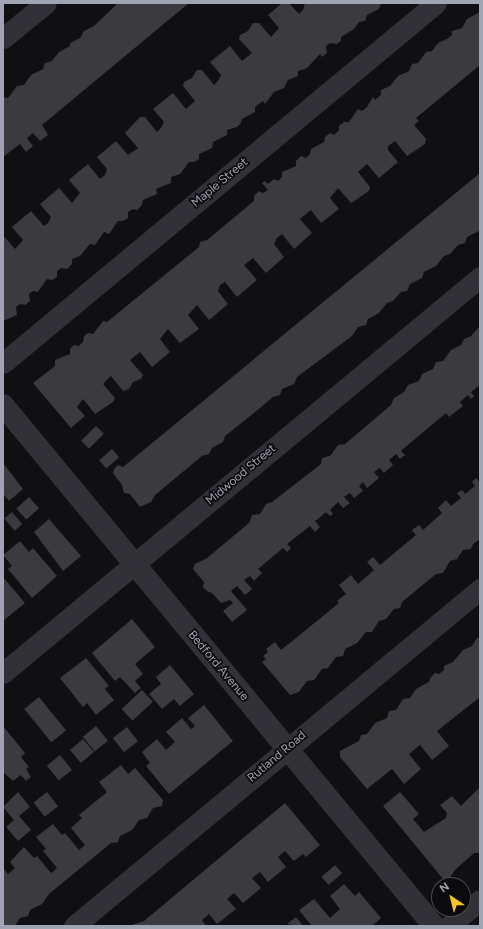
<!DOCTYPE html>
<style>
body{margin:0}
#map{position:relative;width:483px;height:929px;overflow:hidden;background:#101012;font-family:Figtree,sans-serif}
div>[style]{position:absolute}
.building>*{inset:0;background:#3a3a3f;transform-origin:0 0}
.minor>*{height:21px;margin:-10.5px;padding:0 10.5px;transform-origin:10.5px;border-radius:10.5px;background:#313137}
.tertiary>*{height:22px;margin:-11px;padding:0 11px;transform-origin:11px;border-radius:11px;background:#313137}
span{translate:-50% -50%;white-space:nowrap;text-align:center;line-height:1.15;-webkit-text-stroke:3.5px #0b0b0d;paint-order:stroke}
.street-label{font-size:12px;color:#a1a5b3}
.frame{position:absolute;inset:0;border:4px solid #a1a5b3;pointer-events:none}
.north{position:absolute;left:431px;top:877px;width:40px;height:40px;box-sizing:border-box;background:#0b0b0d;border:1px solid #47494f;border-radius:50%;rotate:325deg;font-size:11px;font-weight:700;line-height:16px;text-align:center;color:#a1a5b3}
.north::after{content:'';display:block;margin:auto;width:14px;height:18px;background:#f5c525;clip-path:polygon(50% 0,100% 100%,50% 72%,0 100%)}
</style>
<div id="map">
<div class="building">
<i style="clip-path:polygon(189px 3px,42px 125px,48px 135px,40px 141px,33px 133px,27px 138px,33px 146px,26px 152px,20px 144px,3px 157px,3px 97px,8px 98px,17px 86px,24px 85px,31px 75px,43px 69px,45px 63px,52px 61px,59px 52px,70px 46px,70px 43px,80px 38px,84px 31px,94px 26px,117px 4px)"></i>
<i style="clip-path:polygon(282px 3px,289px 3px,299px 14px,303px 10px,305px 3px,381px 3px,379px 9px,367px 15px,365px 21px,359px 22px,354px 29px,341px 37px,341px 41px,337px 44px,330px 43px,326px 46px,327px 53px,322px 57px,320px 54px,307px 68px,298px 71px,298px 76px,288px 80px,284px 88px,274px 92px,265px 104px,263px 101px,255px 107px,255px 112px,242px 119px,241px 123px,237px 127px,227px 130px,227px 135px,213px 142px,212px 148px,199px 154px,199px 159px,194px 162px,189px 162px,180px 174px,171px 177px,171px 183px,156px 189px,157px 194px,143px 200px,142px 205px,137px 210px,133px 209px,128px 212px,128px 218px,123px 221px,118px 221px,109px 234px,104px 232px,95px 245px,90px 244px,80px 256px,72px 259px,72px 264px,67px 269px,61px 268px,57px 271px,57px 277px,52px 280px,47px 279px,38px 292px,33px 291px,29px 294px,30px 301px,25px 305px,20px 304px,16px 307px,17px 315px,3px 321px,3px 235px,15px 249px,23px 240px,12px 227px,31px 211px,44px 226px,48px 223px,51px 217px,40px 204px,59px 188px,72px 203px,80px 193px,69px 180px,78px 172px,88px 164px,100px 179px,105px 175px,107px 169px,97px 157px,116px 141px,128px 155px,138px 148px,125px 133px,140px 117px,145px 117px,157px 132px,161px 128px,164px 122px,153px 109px,173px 93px,186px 109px,195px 101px,183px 86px,184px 82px,192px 78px,197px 70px,202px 70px,214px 85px,218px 81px,221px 75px,210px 62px,230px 46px,242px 61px,246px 58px,252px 53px,239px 39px,240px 35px,248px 31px,253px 23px,259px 23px,271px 37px,279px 28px,268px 15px)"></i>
<i style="clip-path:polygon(480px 12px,480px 65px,416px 118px,419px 121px,414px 125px,426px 139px,425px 144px,407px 156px,395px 141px,388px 146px,388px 150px,398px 162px,379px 178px,367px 164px,358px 172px,370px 187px,369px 191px,351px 203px,338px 188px,330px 198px,339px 209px,321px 223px,311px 210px,300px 219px,312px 233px,294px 249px,282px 234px,277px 238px,274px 244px,284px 257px,266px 273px,253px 258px,248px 262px,244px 265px,257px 280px,237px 297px,225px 282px,220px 285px,218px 291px,228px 304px,209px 320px,197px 305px,188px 315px,199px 329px,180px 343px,168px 329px,160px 339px,170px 352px,152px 367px,140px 352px,130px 360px,143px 375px,141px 379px,133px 382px,129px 389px,123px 391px,111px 376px,103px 384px,115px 398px,113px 402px,95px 414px,83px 399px,77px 407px,85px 416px,71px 428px,33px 383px,55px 366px,55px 360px,70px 354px,70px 349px,74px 345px,79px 346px,83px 342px,84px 336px,88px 333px,93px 334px,103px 321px,107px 322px,199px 247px,200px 242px,207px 240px,254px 201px,254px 196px,259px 191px,263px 193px,268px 190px,262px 183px,265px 181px,268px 184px,274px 179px,278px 181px,282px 177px,282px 172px,296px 166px,296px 161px,301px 156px,306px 158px,310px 154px,311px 149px,324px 142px,325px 137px,330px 133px,334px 135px,339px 130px,339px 126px,344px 122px,349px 122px,358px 109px,362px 111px,367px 107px,373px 97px,375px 100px,381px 95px,381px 90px,390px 86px,398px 76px,409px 71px,412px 64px,418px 63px,426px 52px,432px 51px,438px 43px,447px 39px,452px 35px,452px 31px,462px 28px,467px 19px)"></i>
<i style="clip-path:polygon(480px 173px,479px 231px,467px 237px,465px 243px,458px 245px,450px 254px,444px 256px,436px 266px,424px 272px,422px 278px,410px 284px,407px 291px,401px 292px,393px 301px,387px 303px,379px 313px,368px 319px,366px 325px,358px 327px,352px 336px,297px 377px,294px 384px,282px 389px,280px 395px,273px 397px,254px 413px,225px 436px,223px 442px,212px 448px,209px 454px,202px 456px,155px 495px,151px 502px,140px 507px,130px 494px,124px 493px,122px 485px,113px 473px,114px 469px,118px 465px,123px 467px)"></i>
<i style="clip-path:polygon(480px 326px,480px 385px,471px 392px,474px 396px,471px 399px,468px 395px,460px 402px,463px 406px,449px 417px,446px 413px,403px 449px,401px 451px,405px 455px,400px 459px,396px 454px,389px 460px,393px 465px,384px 473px,380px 468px,374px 472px,379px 478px,367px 488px,363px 482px,359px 486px,363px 491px,354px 498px,350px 493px,344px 497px,350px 503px,343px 508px,338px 502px,330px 510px,333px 514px,330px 516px,326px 512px,318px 519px,315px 521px,320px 527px,315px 532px,310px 526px,287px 544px,291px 548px,287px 552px,283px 548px,258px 569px,262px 573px,254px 581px,250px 576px,244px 580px,252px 589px,245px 595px,237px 586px,231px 591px,247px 610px,232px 622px,223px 611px,233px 603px,230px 600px,221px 603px,212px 593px,207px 591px,203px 587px,204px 582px,193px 569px,195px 564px,207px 558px,249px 523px,252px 515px,260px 514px,266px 504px,272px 502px,321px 464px,322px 458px,330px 456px,338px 445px,345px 444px,391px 405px,394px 398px,404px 392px,408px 385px,419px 381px,422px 374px,433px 369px,436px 362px,443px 361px,451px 350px,461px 345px,464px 339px,471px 336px)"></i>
<i style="left:96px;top:426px;width:11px;height:21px;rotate:45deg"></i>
<i style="left:112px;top:449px;width:11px;height:17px;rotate:49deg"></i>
<i style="clip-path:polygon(3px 463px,23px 489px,9px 501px,3px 494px)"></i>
<i style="clip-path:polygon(476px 478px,480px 483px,480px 539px,473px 544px,471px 549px,463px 550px,457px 559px,450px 561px,443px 573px,436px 574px,402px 602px,400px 608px,394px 609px,386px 619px,379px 621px,372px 632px,366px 632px,357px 643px,345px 649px,343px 656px,336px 657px,328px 668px,322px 669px,314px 680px,307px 681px,299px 692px,290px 695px,262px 662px,266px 659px,263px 656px,268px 652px,266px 649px,275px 642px,281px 650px,296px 638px,339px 603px,337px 601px,346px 594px,339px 585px,351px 575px,358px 584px,374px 570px,367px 562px,373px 557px,380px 565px,416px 535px,412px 530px,419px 525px,423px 530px,442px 513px,438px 508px,446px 500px,451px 506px,461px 498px,457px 493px,462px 490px,465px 494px,475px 486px,472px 482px)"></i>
<i style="left:29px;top:497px;width:15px;height:17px;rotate:48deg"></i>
<i style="left:12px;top:512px;width:16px;height:10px;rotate:50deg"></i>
<i style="clip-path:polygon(49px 519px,81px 556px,63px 571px,34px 532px)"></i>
<i style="clip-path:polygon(20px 541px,29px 552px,33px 548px,57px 576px,32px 598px,8px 569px,12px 566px,3px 555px)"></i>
<i style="clip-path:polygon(3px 577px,25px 603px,3px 621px)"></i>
<i style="clip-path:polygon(132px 619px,155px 647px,135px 664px,143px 674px,135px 681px,141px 688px,135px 693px,120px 677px,115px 681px,92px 653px)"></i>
<i style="clip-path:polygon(477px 638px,480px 638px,480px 697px,437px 731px,449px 746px,432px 760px,420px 745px,409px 754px,421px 769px,404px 784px,392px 769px,367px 789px,340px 757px,340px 751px,359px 741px,361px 735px,367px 734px,375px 723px,387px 718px,389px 711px,396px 710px,403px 699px,410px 698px,416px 689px,429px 682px,430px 678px,435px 673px,439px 674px,444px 670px,444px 666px,453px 662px,463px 650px,472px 646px)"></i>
<i style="clip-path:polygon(86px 658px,109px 686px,105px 689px,114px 700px,96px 715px,87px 703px,83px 707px,60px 678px)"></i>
<i style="clip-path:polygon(170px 665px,194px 694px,180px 706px,174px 699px,162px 709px,149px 694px,161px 684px,156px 677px)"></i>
<i style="left:142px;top:690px;width:16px;height:28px;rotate:47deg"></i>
<i style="left:39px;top:697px;width:43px;height:19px;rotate:51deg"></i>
<i style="clip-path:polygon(204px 705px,233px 741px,169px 794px,146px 766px,150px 763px,142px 752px,157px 739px,166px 750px,175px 742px,166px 732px,182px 718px,191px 729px,195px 726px,188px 718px)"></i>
<i style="clip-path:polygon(3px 726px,25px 753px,21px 757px,29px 767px,26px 769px,31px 777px,26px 781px,21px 775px,13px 781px,3px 772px)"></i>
<i style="left:96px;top:726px;width:19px;height:17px;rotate:51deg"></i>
<i style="left:127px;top:727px;width:18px;height:18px;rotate:52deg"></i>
<i style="left:83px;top:739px;width:17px;height:17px;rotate:50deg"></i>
<i style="left:60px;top:755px;width:19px;height:17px;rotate:51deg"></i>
<i style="clip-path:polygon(121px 765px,128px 774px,135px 768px,163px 800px,162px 806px,153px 808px,147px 818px,139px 820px,132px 830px,120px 836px,118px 842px,111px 843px,49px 894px,42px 904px,30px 910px,28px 916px,20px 918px,15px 926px,3px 926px,3px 868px,8px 874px,15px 868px,10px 862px,24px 847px,34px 858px,37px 856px,51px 873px,57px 868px,43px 851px,46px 849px,36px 837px,53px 824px,62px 835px,65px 833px,79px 850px,85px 845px,71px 828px,82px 818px,79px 815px,107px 792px,99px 782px)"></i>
<i style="clip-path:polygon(480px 787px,480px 853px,474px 853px,455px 870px,449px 879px,443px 879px,383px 806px,400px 792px,419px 814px,413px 819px,424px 832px,446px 818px,447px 813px,440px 805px,452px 796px,461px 806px)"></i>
<i style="clip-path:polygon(18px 792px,30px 807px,19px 816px,31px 830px,18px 841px,6px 827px,14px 820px,3px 807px)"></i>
<i style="left:47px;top:792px;width:18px;height:17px;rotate:52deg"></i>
<i style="clip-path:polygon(285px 803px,320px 845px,306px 857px,303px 854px,294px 861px,285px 851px,278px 857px,286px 867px,268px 882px,260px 872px,252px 878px,261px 888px,243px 903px,234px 893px,227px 899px,236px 909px,217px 924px,209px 914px,202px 920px,206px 926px,128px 926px,144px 921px)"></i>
<i style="left:335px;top:865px;width:11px;height:18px;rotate:49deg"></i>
<i style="clip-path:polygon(344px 884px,355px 896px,359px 892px,381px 918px,372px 926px,312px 926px,299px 910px,314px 899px,330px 918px,340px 909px,330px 896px)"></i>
<i style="clip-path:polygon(296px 917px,303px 926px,287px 924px)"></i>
</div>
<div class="minor">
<i style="left:3px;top:38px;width:55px;rotate:-39.1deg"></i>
<i style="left:3px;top:363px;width:563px;rotate:-39.74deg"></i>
<i style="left:3px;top:673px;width:620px;rotate:-39.7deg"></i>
<i style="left:74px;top:926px;width:528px;rotate:-39.69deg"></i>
<i style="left:449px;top:926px;width:40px;rotate:-40deg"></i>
</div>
<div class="tertiary">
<i style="left:3px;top:405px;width:676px;rotate:50.4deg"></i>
</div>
<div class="street-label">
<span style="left:220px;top:183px;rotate:-40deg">Maple Street</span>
<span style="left:241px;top:475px;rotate:-40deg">Midwood Street</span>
<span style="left:218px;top:666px;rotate:50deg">Bedford Avenue</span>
<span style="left:277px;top:757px;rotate:-40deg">Rutland Road</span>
</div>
<div class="frame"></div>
<div class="north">N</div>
</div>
